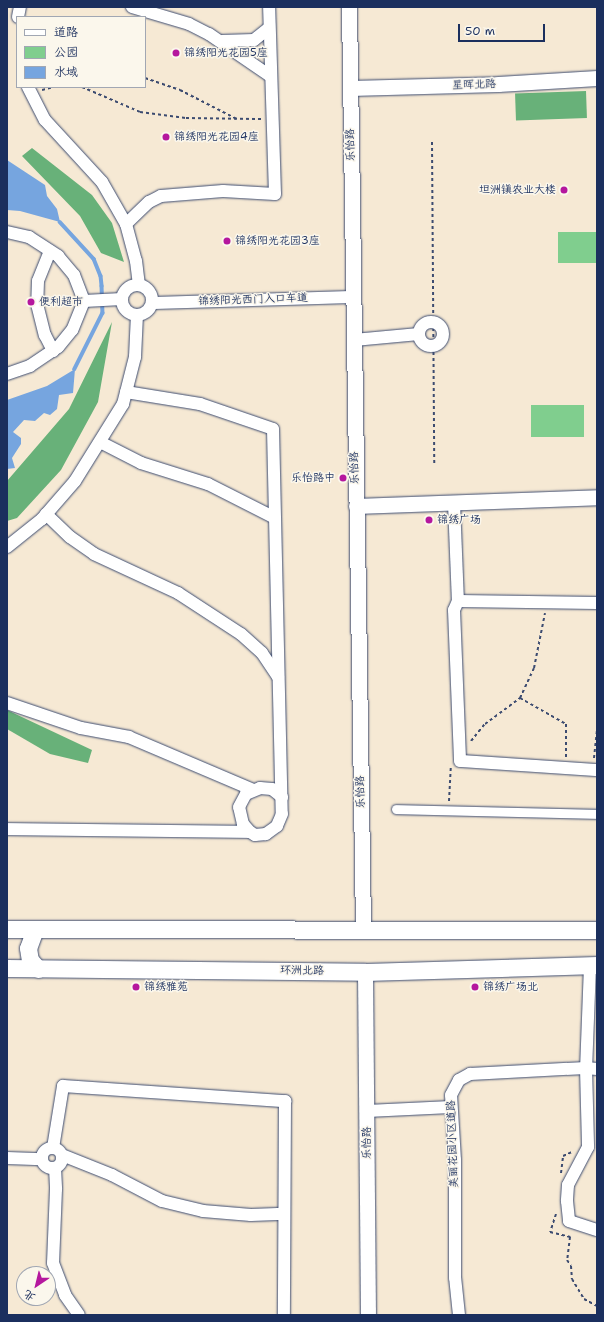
<!DOCTYPE html>
<meta charset="utf-8">
<style>
body{margin:0}
#map{position:relative;width:604px;height:1322px;overflow:hidden;background:#f6e9d4;font-family:"Shantell Sans","LXGW WenKai TC",sans-serif}
div>[style]{position:absolute}
.green>*{inset:0;background:#80ce8e;transform-origin:0 0}
.forest>*{inset:0;background:#68b179;transform-origin:0 0}
.water>*{inset:0;background:#76a5df}
.stream>*{height:3.5px;margin:-1.75px;padding:0 1.75px;transform-origin:1.75px;border-radius:1.75px;background:#76a5df}
.path>*{height:2px;margin-top:-1px;transform-origin:0;background:repeating-linear-gradient(90deg,#3c4b70 0 3px,transparent 0 6px)}
.roads{filter:drop-shadow(0 0 1px #3c4b70) drop-shadow(0 0 1px #3c4b70)}
.pedestrian>*{height:9px;margin:-4.5px;padding:0 4.5px;transform-origin:4.5px;border-radius:4.5px;background:#fff}
.minor>*{height:12px;margin:-6px;padding:0 6px;transform-origin:6px;border-radius:6px;background:#fff}
.minor>.ring{margin:-6px;padding:0;box-sizing:content-box;background:none;border:12px solid #fff;border-radius:50%}
.tertiary>*{height:15px;margin:-7.5px;padding:0 7.5px;transform-origin:7.5px;border-radius:7.5px;background:#fff}
.secondary>*{height:17px;margin:-8.5px;padding:0 8.5px;transform-origin:8.5px;border-radius:8.5px;background:#fff}
.dots>*{width:11px;height:11px;translate:-50% -50%;box-sizing:border-box;border:2px solid #fbf7ec;border-radius:50%}
span{translate:-50% -50%;white-space:nowrap;text-align:center;line-height:1.15;-webkit-text-stroke:3px #fbf7ec;paint-order:stroke}
.poi-label{font-size:11px;color:#1b2f5e}
.left{translate:0 -50%;text-align:left}
.right{translate:-100% -50%;text-align:right}
.street-label{font-size:11px;color:#1b2f5e}
.frame{position:absolute;inset:0;border:8px solid #1b2f5e;pointer-events:none}
.legend{position:absolute;left:16px;top:16px;width:130px;height:72px;box-sizing:border-box;background:#fbf7ec;border:1px solid #a1a7b3;margin:0;padding:5px 7px;list-style:none;font-size:12px;color:#1b2f5e}
.legend li{display:flex;align-items:center;gap:8px;height:20px}
.legend b{width:20px;border:1px solid #a1a7b3}
.north{position:absolute;left:16px;top:1266px;width:40px;height:40px;box-sizing:border-box;background:#fbf7ec;border:1px solid #a1a7b3;border-radius:50%;rotate:215deg;font-size:11px;font-weight:700;line-height:16px;text-align:center;color:#1b2f5e}
.north::after{content:'';display:block;margin:auto;width:14px;height:18px;background:#b5179e;clip-path:polygon(50% 0,100% 100%,50% 72%,0 100%)}
.scale{position:absolute;left:458px;top:24px;width:87px;height:18px;box-sizing:border-box;border:2px solid #1b2f5e;border-top:0;padding-left:5px;font-size:12px;line-height:14px;white-space:nowrap;color:#1b2f5e;-webkit-text-stroke:3px #fbf7ec;paint-order:stroke}
</style>
<div id="map">
<div class="green">
<i style="left:597px;top:232px;width:31px;height:39px;rotate:90deg"></i>
<i style="left:531px;top:405px;width:53px;height:32px"></i>
</div>
<div class="forest">
<i style="left:586px;top:91px;width:27px;height:71px;rotate:88deg"></i>
<i style="clip-path:polygon(32px 148px,92px 195px,112px 223px,124px 262px,101px 253px,80px 216px,22px 156px)"></i>
<i style="clip-path:polygon(112px 322px,98px 402px,61px 470px,17px 518px,7px 521px,7px 481px,69px 409px)"></i>
<i style="clip-path:polygon(7px 710px,92px 750px,88px 763px,50px 754px,7px 729px)"></i>
</div>
<div class="water">
<i style="clip-path:polygon(7px 160px,45px 185px,47px 196px,57px 209px,60px 222px,20px 211px,7px 210px)"></i>
<i style="clip-path:polygon(75px 369px,73px 393px,59px 395px,57px 409px,50px 415px,44px 413px,35px 421px,24px 420px,13px 432px,21px 438px,21px 444px,12px 458px,15px 468px,7px 469px,7px 400px,47px 386px)"></i>
</div>
<div class="stream">
<i style="left:60px;top:222px;width:50px;rotate:47.4deg"></i>
<i style="left:94px;top:259px;width:18px;rotate:68deg"></i>
<i style="left:101px;top:276px;width:10px;rotate:84deg"></i>
<i style="left:102px;top:286px;width:27px;rotate:88deg"></i>
<i style="left:103px;top:313px;width:63px;rotate:116.6deg"></i>
</div>
<div class="path">
<i style="left:145px;top:78px;width:37px;rotate:19deg"></i>
<i style="left:180px;top:90px;width:64px;rotate:27deg"></i>
<i style="left:82px;top:87px;width:63px;rotate:23.3deg"></i>
<i style="left:140px;top:112px;width:46px;rotate:7.4deg"></i>
<i style="left:186px;top:118px;width:75px;rotate:0.8deg"></i>
<i style="left:42px;top:90px;width:12px;rotate:-14deg"></i>
<i style="left:432px;top:142px;width:323px;rotate:89.6deg"></i>
<i style="left:520px;top:698px;width:33px;rotate:-65deg"></i>
<i style="left:534px;top:668px;width:56px;rotate:-78.7deg"></i>
<i style="left:471px;top:741px;width:22px;rotate:-51deg"></i>
<i style="left:485px;top:724px;width:44px;rotate:-36.6deg"></i>
<i style="left:520px;top:698px;width:53px;rotate:29.5deg"></i>
<i style="left:566px;top:724px;width:34px;rotate:90deg"></i>
<i style="left:594px;top:758px;width:28px;rotate:-84deg"></i>
<i style="left:449px;top:801px;width:35px;rotate:-87deg"></i>
<i style="left:561px;top:1173px;width:17px;rotate:-83deg"></i>
<i style="left:563px;top:1156px;width:10px;rotate:-24deg"></i>
<i style="left:556px;top:1214px;width:19px;rotate:108deg"></i>
<i style="left:550px;top:1232px;width:21px;rotate:14deg"></i>
<i style="left:570px;top:1237px;width:23px;rotate:97deg"></i>
<i style="left:567px;top:1260px;width:7px;rotate:56deg"></i>
<i style="left:571px;top:1266px;width:13px;rotate:86deg"></i>
<i style="left:572px;top:1279px;width:23px;rotate:59deg"></i>
<i style="left:584px;top:1299px;width:15px;rotate:28deg"></i>
</div>
<div class="roads">
<div class="pedestrian">
<i style="left:396px;top:809px;width:201px;rotate:1.4deg"></i>
</div>
<div class="minor">
<i style="left:132px;top:7px;width:59px;rotate:16.6deg"></i>
<i style="left:189px;top:24px;width:22px;rotate:27deg"></i>
<i style="left:209px;top:34px;width:74px;rotate:34.5deg"></i>
<i style="left:18px;top:17px;width:10px;rotate:-79deg"></i>
<i style="left:222px;top:41px;width:32px;rotate:-2deg"></i>
<i style="left:254px;top:40px;width:19px;rotate:-39deg"></i>
<i style="left:28px;top:87px;width:37px;rotate:63deg"></i>
<i style="left:45px;top:120px;width:84px;rotate:47.4deg"></i>
<i style="left:102px;top:182px;width:48px;rotate:60.3deg"></i>
<i style="left:126px;top:224px;width:38px;rotate:75deg"></i>
<i style="left:136px;top:261px;width:24px;rotate:83deg"></i>
<i style="left:126px;top:224px;width:32px;rotate:-44deg"></i>
<i style="left:149px;top:202px;width:13px;rotate:-27deg"></i>
<i style="left:161px;top:196px;width:62px;rotate:-4.6deg"></i>
<i style="left:223px;top:191px;width:52px;rotate:3.3deg"></i>
<i style="left:275px;top:194px;width:187px;rotate:-91.8deg"></i>
<i style="left:7px;top:232px;width:23px;rotate:13deg"></i>
<i style="left:29px;top:237px;width:35px;rotate:33deg"></i>
<i style="left:58px;top:256px;width:25px;rotate:50deg"></i>
<i style="left:74px;top:275px;width:28px;rotate:69deg"></i>
<i style="left:84px;top:301px;width:31px;rotate:112deg"></i>
<i style="left:72px;top:330px;width:22px;rotate:129deg"></i>
<i style="left:58px;top:347px;width:34px;rotate:146deg"></i>
<i style="left:30px;top:366px;width:24px;rotate:161deg"></i>
<i style="left:50px;top:251px;width:32px;rotate:112deg"></i>
<i style="left:38px;top:281px;width:23px;rotate:92deg"></i>
<i style="left:37px;top:304px;width:32px;rotate:76deg"></i>
<i style="left:45px;top:335px;width:18px;rotate:63deg"></i>
<i class="ring" style="left:122px;top:285px;width:18px;height:18px"></i>
<i style="left:84px;top:301px;width:38px;rotate:-3deg"></i>
<i style="left:152px;top:303px;width:201px;rotate:-1.7deg"></i>
<i class="ring" style="left:419px;top:322px;width:12px;height:12px"></i>
<i style="left:354px;top:340px;width:65px;rotate:-5.3deg"></i>
<i style="left:126px;top:392px;width:75px;rotate:9.2deg"></i>
<i style="left:200px;top:404px;width:77px;rotate:18.9deg"></i>
<i style="left:273px;top:429px;width:385px;rotate:88.7deg"></i>
<i style="left:282px;top:814px;width:13px;rotate:113deg"></i>
<i style="left:277px;top:826px;width:14px;rotate:144deg"></i>
<i style="left:266px;top:834px;width:11px;rotate:175deg"></i>
<i style="left:255px;top:835px;width:6px;rotate:-149deg"></i>
<i style="left:250px;top:832px;width:11px;rotate:-131deg"></i>
<i style="left:243px;top:824px;width:17px;rotate:-103deg"></i>
<i style="left:239px;top:807px;width:15px;rotate:-62deg"></i>
<i style="left:246px;top:794px;width:15px;rotate:-23deg"></i>
<i style="left:260px;top:788px;width:12px;rotate:5deg"></i>
<i style="left:272px;top:789px;width:13px;rotate:39deg"></i>
<i style="left:100px;top:442px;width:46px;rotate:27.1deg"></i>
<i style="left:141px;top:463px;width:70px;rotate:17.4deg"></i>
<i style="left:208px;top:484px;width:75px;rotate:26.9deg"></i>
<i style="left:454px;top:503px;width:98px;rotate:87.7deg"></i>
<i style="left:458px;top:601px;width:139px;rotate:0.8deg"></i>
<i style="left:46px;top:514px;width:33px;rotate:44deg"></i>
<i style="left:70px;top:537px;width:29px;rotate:35deg"></i>
<i style="left:94px;top:554px;width:93px;rotate:24.9deg"></i>
<i style="left:178px;top:593px;width:75px;rotate:33.1deg"></i>
<i style="left:241px;top:634px;width:28px;rotate:42deg"></i>
<i style="left:262px;top:653px;width:29px;rotate:56deg"></i>
<i style="left:7px;top:547px;width:45px;rotate:-38.7deg"></i>
<i style="left:42px;top:519px;width:50px;rotate:-49deg"></i>
<i style="left:75px;top:481px;width:91px;rotate:-58.1deg"></i>
<i style="left:123px;top:404px;width:49px;rotate:-75.7deg"></i>
<i style="left:135px;top:357px;width:42px;rotate:-87.3deg"></i>
<i style="left:458px;top:601px;width:10px;rotate:114deg"></i>
<i style="left:454px;top:610px;width:151px;rotate:87.7deg"></i>
<i style="left:460px;top:761px;width:137px;rotate:3.8deg"></i>
<i style="left:7px;top:703px;width:78px;rotate:18.7deg"></i>
<i style="left:81px;top:728px;width:49px;rotate:10.6deg"></i>
<i style="left:129px;top:737px;width:135px;rotate:23.1deg"></i>
<i style="left:7px;top:829px;width:243px;rotate:0.7deg"></i>
<i style="left:590px;top:966px;width:102px;rotate:92.2deg"></i>
<i style="left:586px;top:1068px;width:11px;rotate:5deg"></i>
<i style="left:367px;top:1111px;width:84px;rotate:-2.7deg"></i>
<i class="ring" style="left:42px;top:1148px;width:8px;height:8px"></i>
<i style="left:53px;top:1148px;width:63px;rotate:-80.8deg"></i>
<i style="left:63px;top:1086px;width:223px;rotate:3.9deg"></i>
<i style="left:285px;top:1101px;width:214px;rotate:90.3deg"></i>
<i style="left:62px;top:1155px;width:54px;rotate:21.8deg"></i>
<i style="left:112px;top:1175px;width:56px;rotate:27.5deg"></i>
<i style="left:162px;top:1201px;width:42px;rotate:13.7deg"></i>
<i style="left:203px;top:1211px;width:48px;rotate:4.8deg"></i>
<i style="left:251px;top:1215px;width:33px;rotate:-2deg"></i>
<i style="left:7px;top:1158px;width:35px;rotate:2deg"></i>
<i style="left:55px;top:1168px;width:21px;rotate:87deg"></i>
<i style="left:56px;top:1189px;width:74px;rotate:92.3deg"></i>
<i style="left:53px;top:1263px;width:34px;rotate:69deg"></i>
<i style="left:65px;top:1295px;width:24px;rotate:55deg"></i>
<i style="left:459px;top:1315px;width:37px;rotate:-96deg"></i>
<i style="left:455px;top:1278px;width:118px;rotate:-90deg"></i>
<i style="left:455px;top:1160px;width:65px;rotate:-93.5deg"></i>
<i style="left:451px;top:1095px;width:17px;rotate:-62deg"></i>
<i style="left:459px;top:1080px;width:13px;rotate:-29deg"></i>
<i style="left:470px;top:1074px;width:116px;rotate:-3deg"></i>
<i style="left:586px;top:1068px;width:79px;rotate:88.5deg"></i>
<i style="left:588px;top:1147px;width:43px;rotate:117.8deg"></i>
<i style="left:568px;top:1185px;width:16px;rotate:94deg"></i>
<i style="left:567px;top:1201px;width:20px;rotate:84deg"></i>
<i style="left:569px;top:1221px;width:29px;rotate:18deg"></i>
</div>
<div class="tertiary">
<i style="left:349px;top:7px;width:923px;rotate:89.13deg"></i>
<i style="left:350px;top:88px;width:148px;rotate:-1.5deg"></i>
<i style="left:498px;top:84px;width:99px;rotate:-3.5deg"></i>
<i style="left:356px;top:506px;width:241px;rotate:-2.1deg"></i>
<i style="left:365px;top:972px;width:343px;rotate:89.5deg"></i>
</div>
<div class="secondary">
<i style="left:7px;top:929px;width:590px;rotate:0.1deg"></i>
<i style="left:35px;top:929px;width:20px;rotate:110deg"></i>
<i style="left:28px;top:948px;width:12px;rotate:81deg"></i>
<i style="left:30px;top:960px;width:12px;rotate:48deg"></i>
<i style="left:7px;top:968px;width:358px;rotate:0.6deg"></i>
<i style="left:365px;top:972px;width:232px;rotate:-1.7deg"></i>
</div>
</div>
<div class="dots">
<i style="left:176px;top:53px;background:#b5179e"></i>
<i style="left:166px;top:137px;background:#b5179e"></i>
<i style="left:564px;top:190px;background:#b5179e"></i>
<i style="left:227px;top:241px;background:#b5179e"></i>
<i style="left:31px;top:302px;background:#b5179e"></i>
<i style="left:343px;top:478px;background:#b5179e"></i>
<i style="left:429px;top:520px;background:#b5179e"></i>
<i style="left:136px;top:987px;background:#b5179e"></i>
<i style="left:475px;top:987px;background:#b5179e"></i>
</div>
<div class="poi-label">
<span class="left" style="left:184px;top:53px">锦绣阳光花园5座</span>
<span class="left" style="left:174px;top:137px">锦绣阳光花园4座</span>
<span class="right" style="left:556px;top:190px">坦洲镇农业大楼</span>
<span class="left" style="left:235px;top:241px">锦绣阳光花园3座</span>
<span class="left" style="left:39px;top:302px">便利超市</span>
<span class="right" style="left:335px;top:478px">乐怡路中</span>
<span class="left" style="left:437px;top:520px">锦绣广场</span>
<span class="left" style="left:144px;top:987px">锦绣雅苑</span>
<span class="left" style="left:483px;top:987px">锦绣广场北</span>
</div>
<div class="street-label">
<span style="left:474px;top:85px;rotate:-2deg">星晖北路</span>
<span style="left:351px;top:145px;rotate:-91deg">乐怡路</span>
<span style="left:253px;top:300px;rotate:-2deg">锦绣阳光西门入口车道</span>
<span style="left:355px;top:468px;rotate:-91deg">乐怡路</span>
<span style="left:361px;top:792px;rotate:-91deg">乐怡路</span>
<span style="left:302px;top:971px;rotate:1deg">环洲北路</span>
<span style="left:367px;top:1143px;rotate:-90deg">乐怡路</span>
<span style="left:453px;top:1144px;rotate:-92deg">美丽花园小区道路</span>
</div>
<div class="frame"></div>
<ul class="legend">
<li><b style="height:5px;background:#fff"></b>道路</li>
<li><b style="height:11px;background:#80ce8e"></b>公园</li>
<li><b style="height:11px;background:#76a5df"></b>水域</li>
</ul>
<div class="north">北</div>
<div class="scale">50 m</div>
</div>
